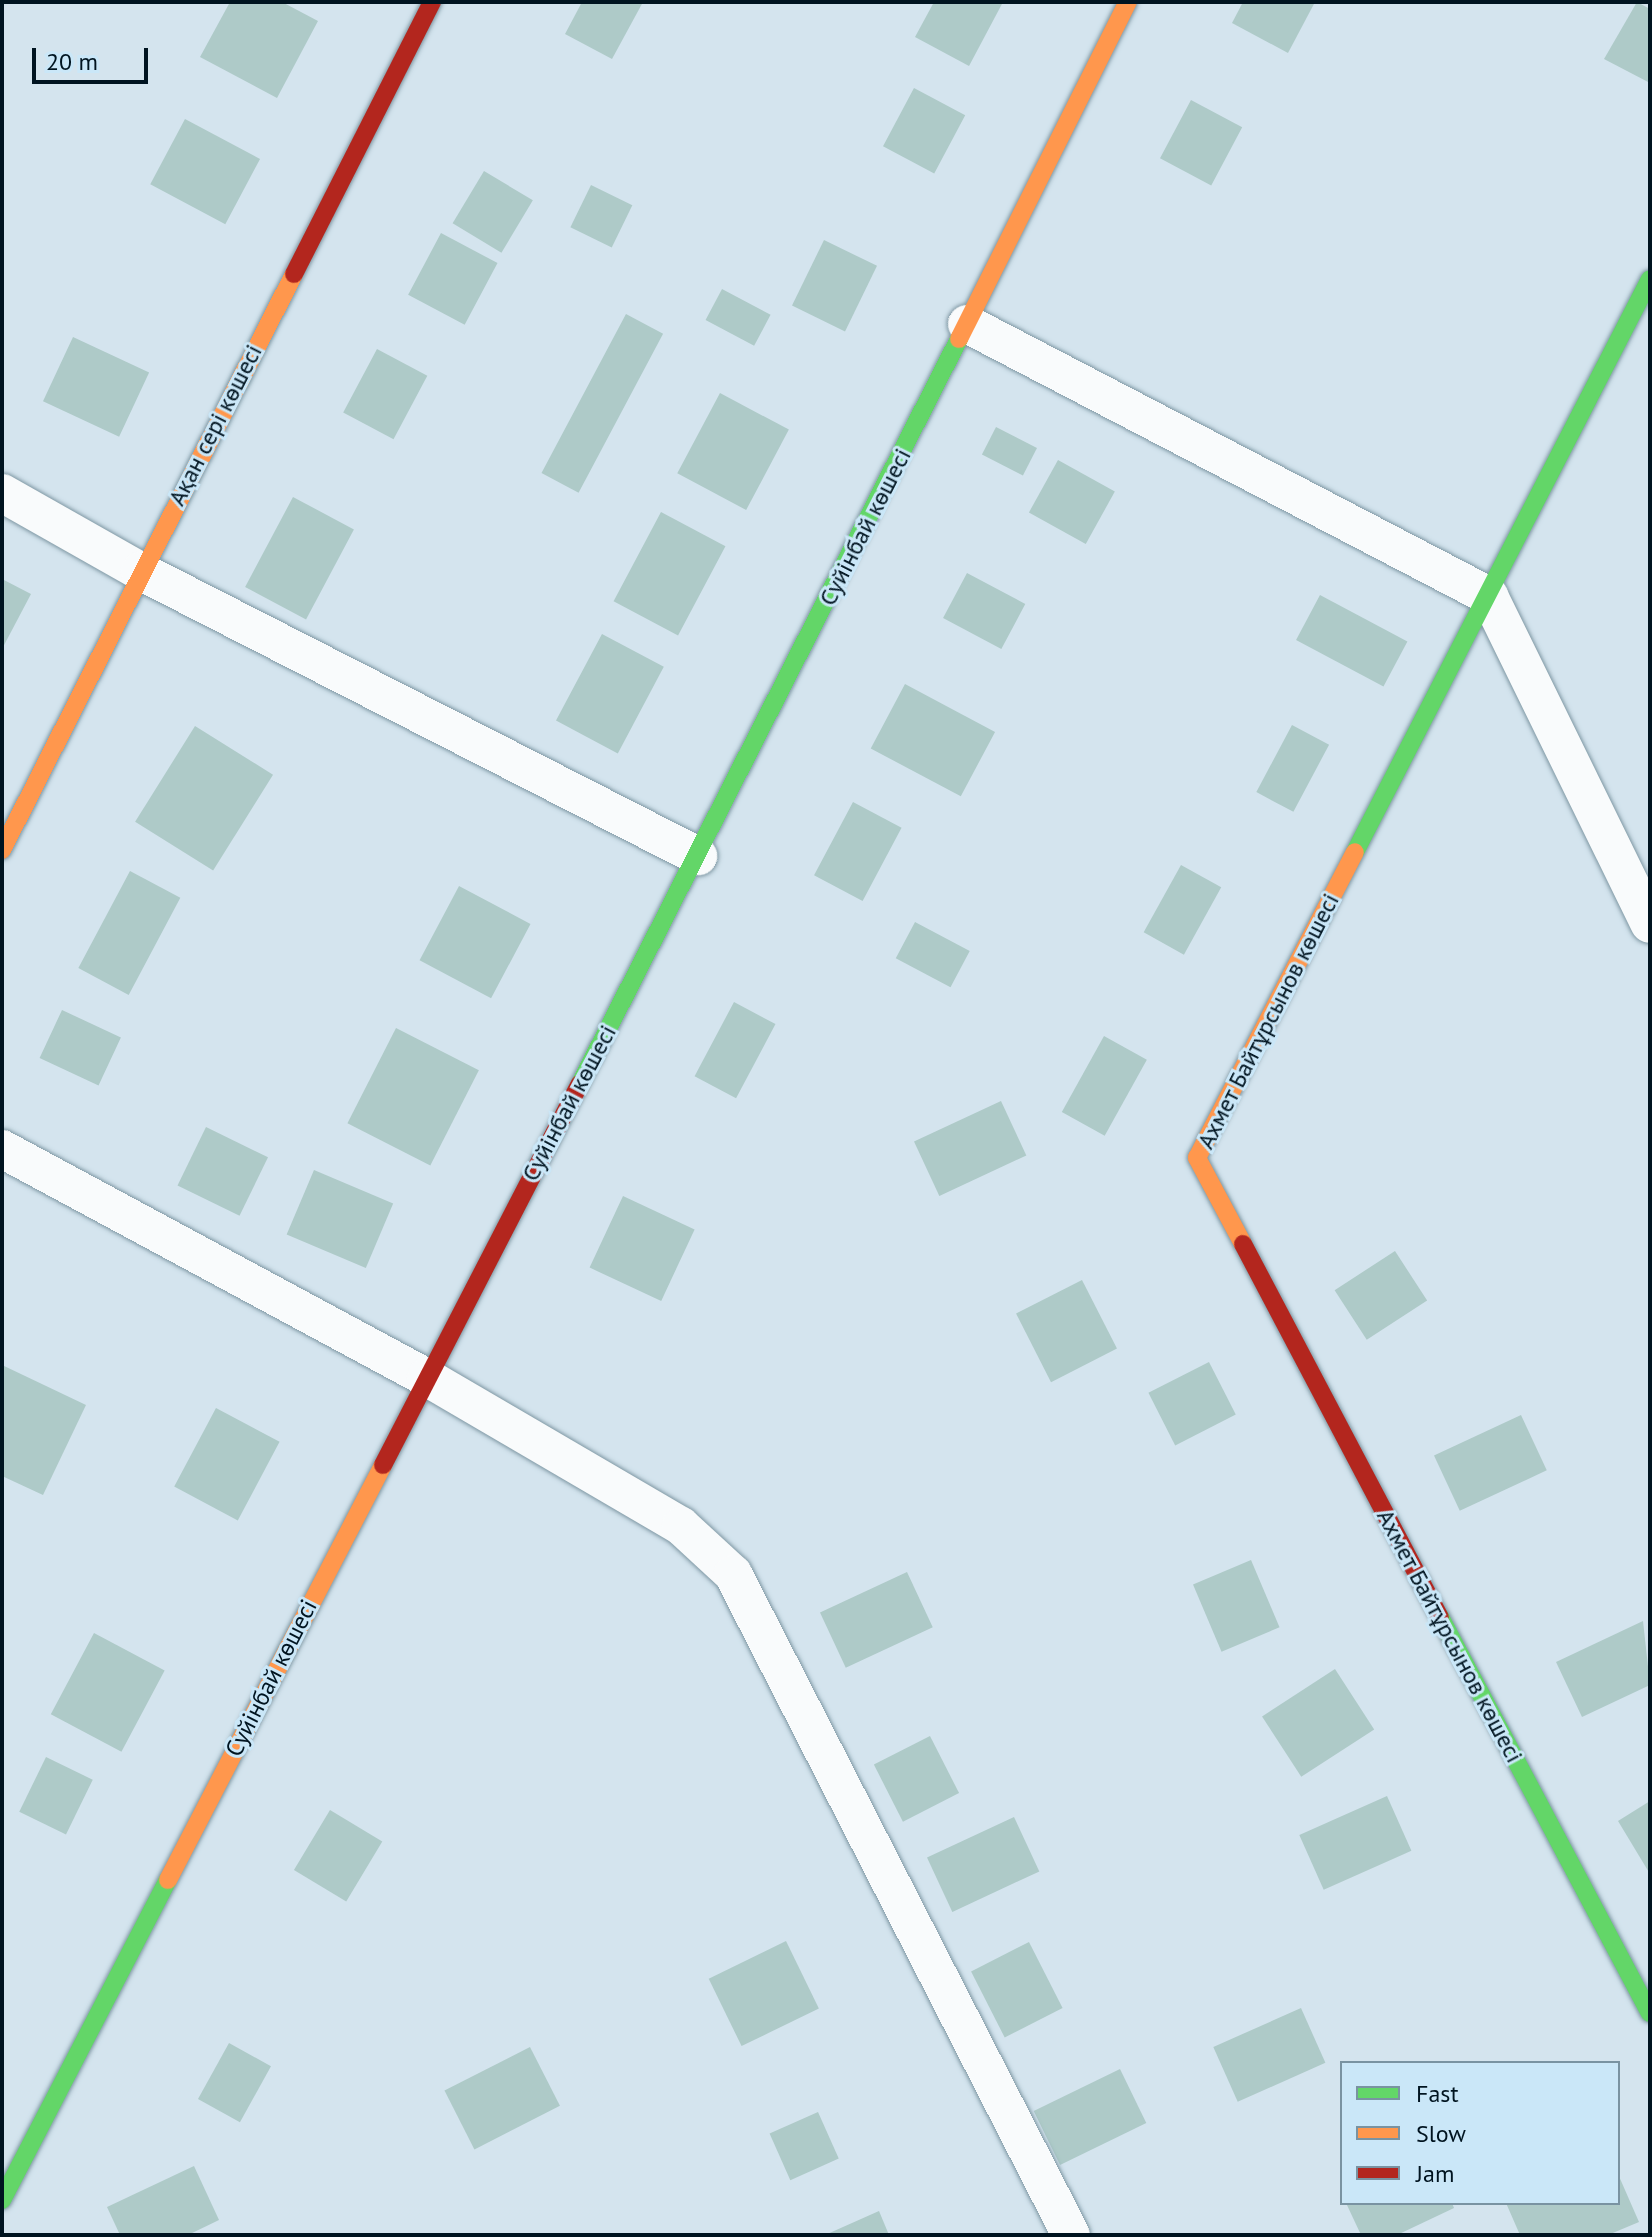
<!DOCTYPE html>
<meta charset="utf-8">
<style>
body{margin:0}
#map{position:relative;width:1652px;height:2237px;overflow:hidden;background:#d4e4ee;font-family:"PT Sans",sans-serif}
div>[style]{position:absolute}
.building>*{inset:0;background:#aecac8;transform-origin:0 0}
.roads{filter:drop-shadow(0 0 2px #7e97a3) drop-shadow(0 0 2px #7e97a3)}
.street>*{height:38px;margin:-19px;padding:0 19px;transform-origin:19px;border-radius:19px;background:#f9fbfc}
.fast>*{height:18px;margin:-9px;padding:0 9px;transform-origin:9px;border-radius:9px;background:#63d668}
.slow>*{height:18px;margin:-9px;padding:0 9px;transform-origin:9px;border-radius:9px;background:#ff974d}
.jam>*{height:18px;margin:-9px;padding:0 9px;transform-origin:9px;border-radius:9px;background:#b3261e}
span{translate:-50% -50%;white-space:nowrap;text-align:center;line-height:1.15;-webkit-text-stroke:6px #cae7f8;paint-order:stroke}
.street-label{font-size:24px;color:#001420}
.frame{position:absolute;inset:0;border:4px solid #001420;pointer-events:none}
.legend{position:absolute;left:1340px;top:2061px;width:280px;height:144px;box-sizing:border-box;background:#cae7f8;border:2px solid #7993a2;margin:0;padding:10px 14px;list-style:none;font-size:24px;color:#001420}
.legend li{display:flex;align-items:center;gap:16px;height:40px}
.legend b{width:40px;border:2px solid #7993a2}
.scale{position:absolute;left:32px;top:48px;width:116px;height:36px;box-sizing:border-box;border:4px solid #001420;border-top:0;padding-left:10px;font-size:24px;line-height:28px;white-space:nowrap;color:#001420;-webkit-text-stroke:6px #cae7f8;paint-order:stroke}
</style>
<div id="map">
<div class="building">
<i style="clip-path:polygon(230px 2px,282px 2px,318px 21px,277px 98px,200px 57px)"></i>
<i style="clip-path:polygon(582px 2px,643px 2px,612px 59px,565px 34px)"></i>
<i style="clip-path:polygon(934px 2px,1003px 2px,969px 66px,915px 37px)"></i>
<i style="clip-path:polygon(1243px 2px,1315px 2px,1288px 53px,1232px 23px)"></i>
<i style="clip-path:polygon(1637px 2px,1650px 9px,1650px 83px,1604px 59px)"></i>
<i style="left:914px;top:88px;width:58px;height:66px;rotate:28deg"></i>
<i style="left:1191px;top:100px;width:58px;height:66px;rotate:28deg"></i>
<i style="left:185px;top:119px;width:85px;height:74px;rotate:28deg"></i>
<i style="left:484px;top:171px;width:57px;height:61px;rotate:31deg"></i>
<i style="left:591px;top:185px;width:46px;height:47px;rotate:26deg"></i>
<i style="left:441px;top:233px;width:64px;height:70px;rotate:28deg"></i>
<i style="left:824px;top:240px;width:59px;height:73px;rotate:26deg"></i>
<i style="left:722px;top:289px;width:55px;height:35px;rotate:28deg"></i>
<i style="left:626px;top:314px;width:42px;height:180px;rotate:28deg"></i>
<i style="left:73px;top:337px;width:84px;height:71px;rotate:25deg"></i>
<i style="left:377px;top:349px;width:57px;height:72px;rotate:28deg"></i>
<i style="left:720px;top:393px;width:78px;height:91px;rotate:28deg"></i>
<i style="left:996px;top:427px;width:46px;height:31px;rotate:27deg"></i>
<i style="left:1058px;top:460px;width:65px;height:60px;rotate:29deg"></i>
<i style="left:293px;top:497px;width:69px;height:102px;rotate:28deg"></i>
<i style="left:661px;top:512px;width:73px;height:101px;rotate:28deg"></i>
<i style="left:967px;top:573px;width:66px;height:51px;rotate:28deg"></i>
<i style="clip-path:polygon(2px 579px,31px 594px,2px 649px)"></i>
<i style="left:1320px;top:595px;width:99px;height:51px;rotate:28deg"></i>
<i style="left:602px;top:634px;width:70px;height:98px;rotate:28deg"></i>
<i style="left:905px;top:684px;width:102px;height:73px;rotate:28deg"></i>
<i style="left:1292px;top:725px;width:42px;height:76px;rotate:28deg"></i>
<i style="left:195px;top:726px;width:92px;height:113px;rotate:32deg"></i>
<i style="left:853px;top:802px;width:55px;height:83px;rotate:28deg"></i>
<i style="left:1181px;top:865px;width:46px;height:77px;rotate:29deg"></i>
<i style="left:130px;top:871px;width:57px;height:110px;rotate:28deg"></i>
<i style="left:459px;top:886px;width:81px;height:84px;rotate:28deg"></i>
<i style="left:915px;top:922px;width:62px;height:41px;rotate:28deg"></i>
<i style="left:734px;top:1002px;width:47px;height:84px;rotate:28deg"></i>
<i style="left:62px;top:1010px;width:65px;height:53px;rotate:25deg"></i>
<i style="left:396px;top:1028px;width:93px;height:107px;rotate:27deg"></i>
<i style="left:1104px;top:1036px;width:49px;height:87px;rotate:29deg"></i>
<i style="left:1001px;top:1101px;width:60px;height:96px;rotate:65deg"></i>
<i style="left:206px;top:1127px;width:69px;height:65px;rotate:26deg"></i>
<i style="left:314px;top:1170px;width:86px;height:70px;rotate:23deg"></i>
<i style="left:623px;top:1196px;width:79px;height:79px;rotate:25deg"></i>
<i style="left:1395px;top:1251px;width:59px;height:72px;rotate:57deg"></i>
<i style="left:1082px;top:1280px;width:77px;height:74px;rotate:63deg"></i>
<i style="left:1209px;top:1362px;width:59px;height:68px;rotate:63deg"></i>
<i style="clip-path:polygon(2px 1365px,86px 1405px,43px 1495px,2px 1476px)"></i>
<i style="left:216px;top:1408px;width:72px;height:89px;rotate:28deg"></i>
<i style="left:1521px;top:1415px;width:61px;height:96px;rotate:65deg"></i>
<i style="left:1251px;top:1560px;width:73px;height:63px;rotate:67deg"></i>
<i style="left:907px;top:1572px;width:61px;height:96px;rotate:65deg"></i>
<i style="clip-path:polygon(1643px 1621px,1650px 1685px,1582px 1717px,1556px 1662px)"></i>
<i style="left:94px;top:1633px;width:80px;height:92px;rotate:28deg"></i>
<i style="left:1335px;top:1669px;width:72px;height:87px;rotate:57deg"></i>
<i style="left:930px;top:1736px;width:64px;height:63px;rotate:63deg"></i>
<i style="left:46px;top:1757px;width:52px;height:61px;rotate:26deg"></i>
<i style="left:1387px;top:1796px;width:60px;height:96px;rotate:66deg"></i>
<i style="clip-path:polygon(1650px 1801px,1650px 1874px,1618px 1821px)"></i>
<i style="left:330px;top:1810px;width:61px;height:70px;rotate:31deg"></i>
<i style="left:1014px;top:1817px;width:60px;height:96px;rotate:65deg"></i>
<i style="left:786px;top:1941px;width:75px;height:86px;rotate:64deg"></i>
<i style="left:1029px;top:1942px;width:74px;height:65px;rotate:63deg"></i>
<i style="left:1301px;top:2008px;width:60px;height:96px;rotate:66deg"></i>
<i style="left:229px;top:2043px;width:48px;height:64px;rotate:29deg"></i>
<i style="left:530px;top:2047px;width:66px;height:96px;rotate:63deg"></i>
<i style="left:1120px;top:2069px;width:60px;height:96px;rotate:64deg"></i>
<i style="left:818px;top:2112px;width:51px;height:53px;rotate:66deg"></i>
<i style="clip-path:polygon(194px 2166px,219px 2220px,188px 2235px,120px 2235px,107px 2207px)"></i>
<i style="clip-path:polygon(1618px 2174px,1639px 2222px,1608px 2235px,1520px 2235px,1506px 2203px,1618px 2203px)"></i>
<i style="clip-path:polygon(1346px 2203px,1452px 2203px,1454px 2208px,1397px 2235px,1361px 2235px)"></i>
<i style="clip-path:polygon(879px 2211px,889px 2235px,825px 2235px)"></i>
</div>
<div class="roads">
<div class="street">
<i style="left:967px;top:324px;width:589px;rotate:27.52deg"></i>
<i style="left:1489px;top:596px;width:365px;rotate:63.9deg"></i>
<i style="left:2px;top:493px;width:159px;rotate:29.5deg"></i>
<i style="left:140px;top:571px;width:627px;rotate:27.06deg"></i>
<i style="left:2px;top:1149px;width:481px;rotate:28.3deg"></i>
<i style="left:426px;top:1377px;width:295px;rotate:30.3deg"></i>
<i style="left:681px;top:1526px;width:71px;rotate:42.7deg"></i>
<i style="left:733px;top:1574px;width:742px;rotate:62.92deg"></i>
</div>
<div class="fast">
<i style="left:1355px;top:852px;width:644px;rotate:-62.76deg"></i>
<i style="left:580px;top:1084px;width:836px;rotate:-63.04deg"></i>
<i style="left:1440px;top:1617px;width:448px;rotate:62.1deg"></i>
<i style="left:2px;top:2200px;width:360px;rotate:-62.6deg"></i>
</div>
<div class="slow">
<i style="left:959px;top:339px;width:377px;rotate:-63.4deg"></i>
<i style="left:2px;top:850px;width:646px;rotate:-63.12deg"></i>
<i style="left:1243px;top:1244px;width:98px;rotate:-118.1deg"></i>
<i style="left:1197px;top:1158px;width:344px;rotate:-62.7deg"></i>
<i style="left:168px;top:1880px;width:467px;rotate:-62.6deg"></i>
</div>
<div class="jam">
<i style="left:294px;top:274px;width:305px;rotate:-63.1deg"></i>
<i style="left:1243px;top:1244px;width:422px;rotate:62.2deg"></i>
<i style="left:383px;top:1465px;width:429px;rotate:-62.7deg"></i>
</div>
</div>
<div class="street-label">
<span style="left:215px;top:425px;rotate:-63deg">Ақан сері көшесі</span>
<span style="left:865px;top:527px;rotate:-63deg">Суйінбай көшесі</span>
<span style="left:1268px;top:1021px;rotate:-63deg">Ахмет Байтұрсынов көшесі</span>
<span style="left:569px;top:1103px;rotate:-62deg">Суйінбай көшесі</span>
<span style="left:1450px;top:1636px;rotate:62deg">Ахмет Байтұрсынов көшесі</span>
<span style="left:271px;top:1678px;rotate:-63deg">Суйінбай көшесі</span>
</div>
<div class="frame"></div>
<ul class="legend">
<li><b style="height:10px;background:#63d668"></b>Fast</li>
<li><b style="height:10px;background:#ff974d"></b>Slow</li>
<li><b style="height:10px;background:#b3261e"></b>Jam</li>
</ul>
<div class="scale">20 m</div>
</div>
